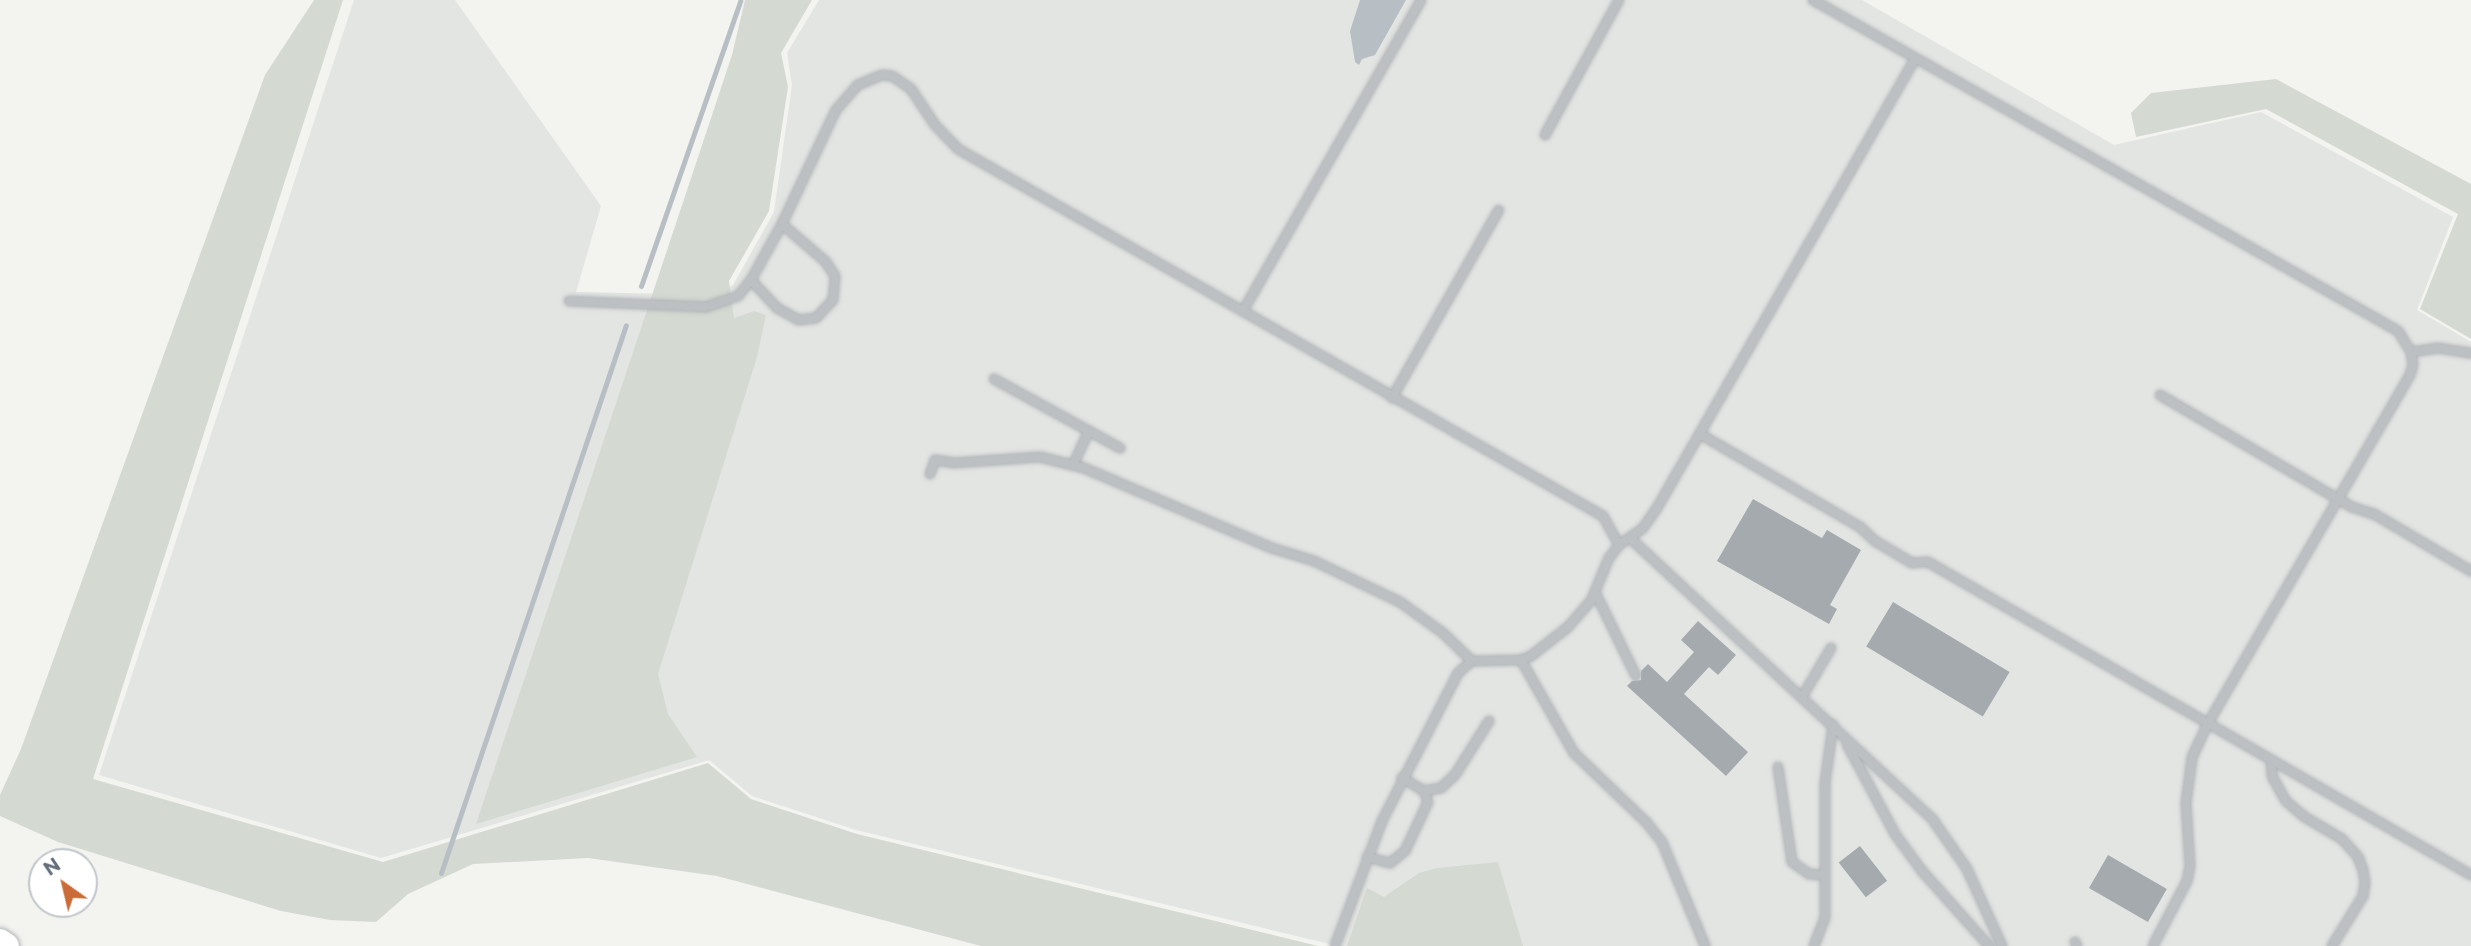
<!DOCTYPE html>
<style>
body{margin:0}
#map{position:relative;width:2471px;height:946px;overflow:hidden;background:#f3f3f0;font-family:Montserrat,sans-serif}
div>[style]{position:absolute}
.built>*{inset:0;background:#e3e5e3}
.green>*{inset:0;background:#d4d9d2}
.water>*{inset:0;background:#b8bfc4}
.stream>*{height:5px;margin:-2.5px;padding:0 2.5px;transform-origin:2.5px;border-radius:2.5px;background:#b8bfc4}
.building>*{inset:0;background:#a5aaaf;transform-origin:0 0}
.roads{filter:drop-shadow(0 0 2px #b0b3b6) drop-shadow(0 0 2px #b0b3b6)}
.service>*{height:8px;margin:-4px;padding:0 4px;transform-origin:4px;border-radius:4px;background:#bdc0c3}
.trunk>*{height:26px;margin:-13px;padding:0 13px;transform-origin:13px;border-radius:13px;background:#fff}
span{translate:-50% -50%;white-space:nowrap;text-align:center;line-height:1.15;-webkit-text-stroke:7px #fff;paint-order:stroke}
.north{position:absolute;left:28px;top:848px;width:70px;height:70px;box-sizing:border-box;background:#fff;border:2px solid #c2c6cb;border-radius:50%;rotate:326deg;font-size:19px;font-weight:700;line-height:28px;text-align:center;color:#66707d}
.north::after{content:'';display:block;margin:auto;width:24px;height:32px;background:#cb6c38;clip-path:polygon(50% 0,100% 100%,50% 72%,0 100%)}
</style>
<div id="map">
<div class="built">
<i style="clip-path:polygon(354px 0,455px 0,601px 206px,576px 292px,716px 295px,733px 285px,774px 212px,792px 85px,787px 53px,819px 0,1862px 0,2114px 145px,2261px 112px,2453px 217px,2417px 310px,2471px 342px,2471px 946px,1338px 946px,856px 830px,752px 796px,709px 760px,381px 858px,99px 775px)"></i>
</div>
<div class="green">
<i style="clip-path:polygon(314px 0,343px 0,93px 779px,383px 862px,708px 763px,751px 799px,857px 834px,1318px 946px,981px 946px,717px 876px,588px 858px,473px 864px,408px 894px,376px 922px,330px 920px,281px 911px,58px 842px,0 816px,0 795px,21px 749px,265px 75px)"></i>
<i style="clip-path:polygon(745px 0,812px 0,781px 53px,788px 87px,769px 211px,729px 281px,734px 318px,754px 311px,766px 315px,757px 357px,658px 674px,668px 714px,697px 757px,476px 824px,732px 55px)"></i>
<i style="clip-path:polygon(2276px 79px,2471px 184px,2471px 339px,2420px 309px,2458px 214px,2266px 109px,2136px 137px,2131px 113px,2151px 93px)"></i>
<i style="clip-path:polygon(1498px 862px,1523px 946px,1347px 946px,1367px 888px,1384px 897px,1419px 873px,1437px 868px)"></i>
</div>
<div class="water">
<i style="clip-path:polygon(1360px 0,1406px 0,1375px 55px,1362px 59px,1359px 65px,1355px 62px,1350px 31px)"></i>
</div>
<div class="stream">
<i style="left:641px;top:286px;width:302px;rotate:-70.8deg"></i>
<i style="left:441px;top:873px;width:578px;rotate:-71.35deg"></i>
</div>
<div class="building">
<i style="clip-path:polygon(1753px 499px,1822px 538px,1827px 530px,1861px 550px,1830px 605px,1837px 609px,1829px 624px,1717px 561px)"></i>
<i style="left:1893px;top:602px;width:136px;height:52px;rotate:31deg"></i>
<i style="clip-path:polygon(1698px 621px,1736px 655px,1718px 675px,1709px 667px,1684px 694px,1748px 752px,1726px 776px,1627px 686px,1632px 681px,1641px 680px,1641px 671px,1648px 664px,1667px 682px,1694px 652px,1681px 640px)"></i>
<i style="left:1860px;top:846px;width:44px;height:27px;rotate:52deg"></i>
<i style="left:2108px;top:855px;width:68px;height:38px;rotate:30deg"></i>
</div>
<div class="roads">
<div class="service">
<i style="left:1813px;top:0;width:672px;rotate:29.5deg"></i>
<i style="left:2398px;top:331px;width:25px;rotate:58deg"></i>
<i style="left:2411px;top:352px;width:13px;rotate:81deg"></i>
<i style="left:2413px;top:365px;width:10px;rotate:107deg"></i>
<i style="left:2410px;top:375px;width:402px;rotate:120.1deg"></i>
<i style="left:2208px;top:723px;width:38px;rotate:115deg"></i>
<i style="left:2192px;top:758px;width:45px;rotate:97.6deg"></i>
<i style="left:2186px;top:803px;width:63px;rotate:86.4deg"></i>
<i style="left:2190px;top:866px;width:15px;rotate:101deg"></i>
<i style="left:2187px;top:881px;width:73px;rotate:117.6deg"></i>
<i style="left:1545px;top:135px;width:154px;rotate:-61.3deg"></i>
<i style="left:751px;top:280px;width:38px;rotate:47deg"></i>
<i style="left:777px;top:308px;width:25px;rotate:29deg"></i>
<i style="left:799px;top:320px;width:17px;rotate:-7deg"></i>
<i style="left:816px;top:318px;width:25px;rotate:-47deg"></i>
<i style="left:833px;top:300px;width:24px;rotate:-85deg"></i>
<i style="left:835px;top:276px;width:17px;rotate:-123deg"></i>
<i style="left:826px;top:262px;width:58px;rotate:-139.2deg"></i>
<i style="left:569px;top:301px;width:137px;rotate:2.5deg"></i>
<i style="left:706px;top:307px;width:34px;rotate:-19deg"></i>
<i style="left:738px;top:296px;width:21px;rotate:-51deg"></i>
<i style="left:751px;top:280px;width:64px;rotate:-61deg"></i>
<i style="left:782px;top:224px;width:126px;rotate:-64.7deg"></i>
<i style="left:836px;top:110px;width:33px;rotate:-49deg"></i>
<i style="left:858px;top:85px;width:26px;rotate:-23deg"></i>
<i style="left:882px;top:75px;width:10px;rotate:6deg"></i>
<i style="left:892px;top:76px;width:23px;rotate:34deg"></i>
<i style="left:911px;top:89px;width:43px;rotate:56.3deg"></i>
<i style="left:935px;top:125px;width:33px;rotate:46deg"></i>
<i style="left:958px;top:149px;width:742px;rotate:29.64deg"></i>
<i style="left:1603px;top:516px;width:33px;rotate:61deg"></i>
<i style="left:1243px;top:311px;width:358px;rotate:-60.2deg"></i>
<i style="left:2411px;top:352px;width:27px;rotate:-8deg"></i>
<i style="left:2438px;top:348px;width:33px;rotate:9deg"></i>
<i style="left:994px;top:379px;width:144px;rotate:28.7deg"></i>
<i style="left:2160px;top:395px;width:222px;rotate:30.3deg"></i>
<i style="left:2352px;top:507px;width:23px;rotate:18deg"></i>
<i style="left:2374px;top:514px;width:113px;rotate:30.4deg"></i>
<i style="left:1392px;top:398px;width:216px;rotate:-60.4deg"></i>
<i style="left:1700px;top:434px;width:185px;rotate:30.2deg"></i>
<i style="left:1860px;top:527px;width:21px;rotate:43deg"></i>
<i style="left:1875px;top:541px;width:43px;rotate:30.7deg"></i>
<i style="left:1912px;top:563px;width:16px;rotate:-4deg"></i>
<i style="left:1928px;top:562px;width:627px;rotate:29.96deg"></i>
<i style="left:1073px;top:465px;width:38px;rotate:-65deg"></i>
<i style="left:930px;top:474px;width:15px;rotate:-70deg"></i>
<i style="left:935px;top:460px;width:18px;rotate:9deg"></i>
<i style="left:953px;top:463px;width:87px;rotate:-3.9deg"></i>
<i style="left:1040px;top:457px;width:45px;rotate:14deg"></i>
<i style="left:1084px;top:468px;width:204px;rotate:23.1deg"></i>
<i style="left:1272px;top:548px;width:44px;rotate:17.2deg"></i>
<i style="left:1314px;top:561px;width:95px;rotate:25.5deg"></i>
<i style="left:1400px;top:602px;width:53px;rotate:35.8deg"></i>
<i style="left:1443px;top:633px;width:40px;rotate:44deg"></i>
<i style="left:1631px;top:539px;width:413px;rotate:42.9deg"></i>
<i style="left:1933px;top:820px;width:60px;rotate:55.2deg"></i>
<i style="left:1967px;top:869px;width:85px;rotate:65.6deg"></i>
<i style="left:1595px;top:592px;width:93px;rotate:64deg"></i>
<i style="left:1521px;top:660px;width:107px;rotate:60.3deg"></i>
<i style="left:1574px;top:753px;width:101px;rotate:43.8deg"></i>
<i style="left:1647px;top:823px;width:24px;rotate:52deg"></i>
<i style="left:1662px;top:842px;width:113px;rotate:67.5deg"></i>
<i style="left:1802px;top:697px;width:57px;rotate:-59.4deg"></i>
<i style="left:1847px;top:744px;width:102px;rotate:61.9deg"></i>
<i style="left:1895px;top:834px;width:46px;rotate:53.9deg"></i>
<i style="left:1922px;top:871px;width:101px;rotate:48.2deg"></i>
<i style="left:2271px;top:760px;width:16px;rotate:86deg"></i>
<i style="left:2272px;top:776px;width:29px;rotate:61deg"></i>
<i style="left:2286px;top:801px;width:23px;rotate:41deg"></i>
<i style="left:2303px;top:816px;width:45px;rotate:30.5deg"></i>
<i style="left:2342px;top:839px;width:24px;rotate:48deg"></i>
<i style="left:2358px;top:857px;width:14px;rotate:69deg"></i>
<i style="left:2363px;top:870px;width:13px;rotate:81deg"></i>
<i style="left:2365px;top:883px;width:13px;rotate:99deg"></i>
<i style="left:2363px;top:896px;width:59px;rotate:121.8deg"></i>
<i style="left:1778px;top:767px;width:96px;rotate:81.6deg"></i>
<i style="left:1792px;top:862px;width:21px;rotate:35deg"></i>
<i style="left:1809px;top:874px;width:16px;rotate:4deg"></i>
<i style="left:1424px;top:791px;width:17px;rotate:-10deg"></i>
<i style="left:1441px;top:788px;width:19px;rotate:-43deg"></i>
<i style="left:1455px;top:775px;width:64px;rotate:-57.8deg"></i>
<i style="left:1367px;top:857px;width:24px;rotate:15deg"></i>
<i style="left:1390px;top:863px;width:19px;rotate:-39deg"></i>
<i style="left:1405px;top:851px;width:54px;rotate:-64.9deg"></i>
<i style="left:1428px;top:802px;width:12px;rotate:-110deg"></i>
<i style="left:1424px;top:791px;width:26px;rotate:-149deg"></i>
<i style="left:2075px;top:942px;width:4px;rotate:63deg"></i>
<i style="left:1335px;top:946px;width:134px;rotate:-69.4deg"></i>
<i style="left:1382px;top:821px;width:166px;rotate:-62.8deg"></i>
<i style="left:1458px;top:673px;width:18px;rotate:-41deg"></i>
<i style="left:1472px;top:661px;width:49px;rotate:-1.2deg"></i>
<i style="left:1521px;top:660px;width:11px;rotate:-22deg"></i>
<i style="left:1531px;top:656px;width:47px;rotate:-38.1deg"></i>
<i style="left:1568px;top:627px;width:35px;rotate:-49deg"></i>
<i style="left:1591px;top:601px;width:47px;rotate:-67.3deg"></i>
<i style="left:1609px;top:558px;width:16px;rotate:-52deg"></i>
<i style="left:1619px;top:545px;width:29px;rotate:-35deg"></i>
<i style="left:1643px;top:528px;width:24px;rotate:-55deg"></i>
<i style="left:1657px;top:508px;width:518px;rotate:-60.12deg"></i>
<i style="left:1814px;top:946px;width:31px;rotate:-69deg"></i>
<i style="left:1825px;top:917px;width:134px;rotate:-90deg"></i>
<i style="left:1825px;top:783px;width:59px;rotate:-82.1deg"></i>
</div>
<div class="trunk">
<i style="left:0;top:942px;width:7px;rotate:34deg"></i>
</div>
</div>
<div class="north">N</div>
</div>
